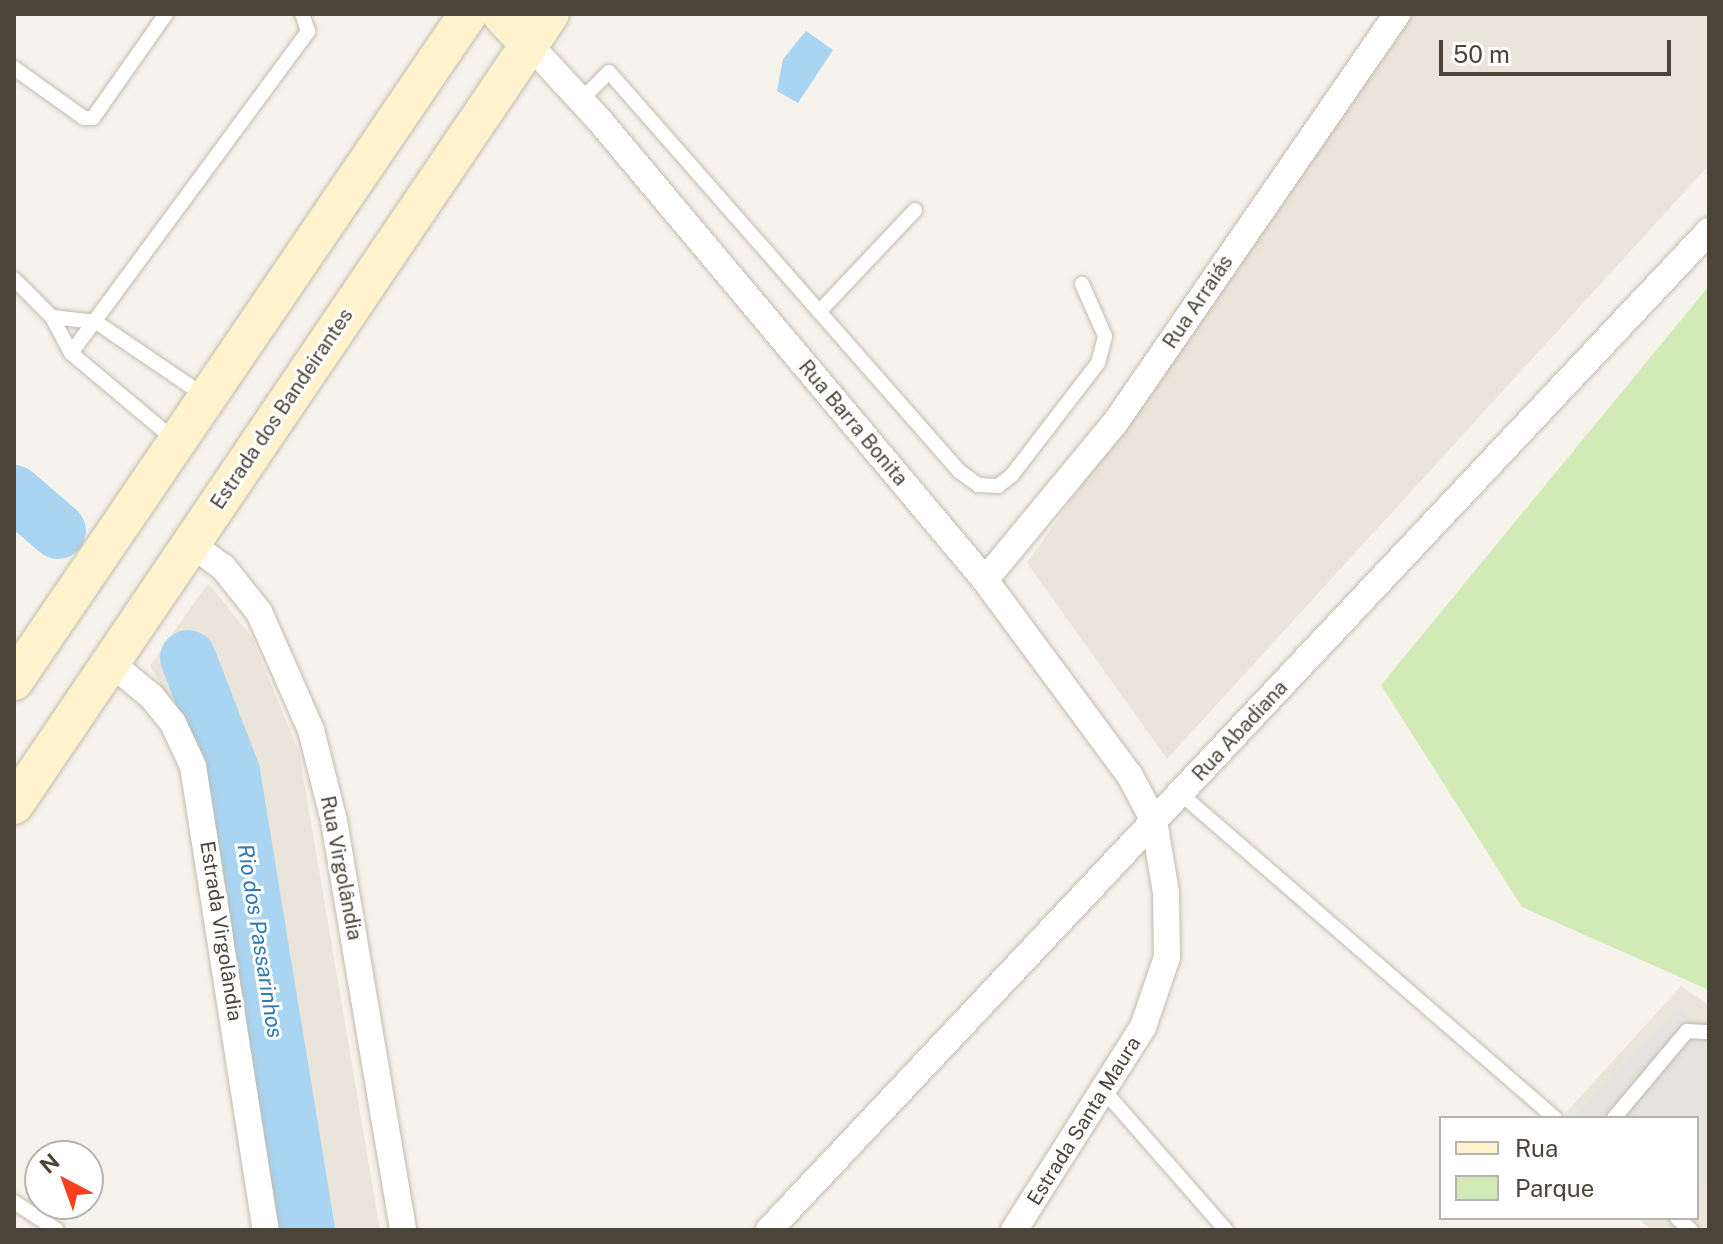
<!DOCTYPE html>
<meta charset="utf-8">
<style>
body{margin:0}
#map{position:relative;width:1723px;height:1244px;overflow:hidden;background:#f6f3ec;font-family:"Public Sans",sans-serif}
div>[style]{position:absolute}
.residential>*{inset:0;background:#eae5da}
.green>*{inset:0;background:#d2eab5}
.parking>*{inset:0;background:#e5e3e0}
.water>*{inset:0;background:#a9d4f2}
.river>*{height:56px;margin:-28px;padding:0 28px;transform-origin:28px;border-radius:28px;background:#a9d4f2}
.roads{filter:drop-shadow(0 0 2px #c2bbae) drop-shadow(0 0 2px #c2bbae)}
.lane>*{height:14px;margin:-7px;padding:0 7px;transform-origin:7px;border-radius:7px;background:#fff}
.street>*{height:26px;margin:-13px;padding:0 13px;transform-origin:13px;border-radius:13px;background:#fff}
.secondary>*{height:38px;margin:-19px;padding:0 19px;transform-origin:19px;border-radius:19px;background:#fff3cd}
span{translate:-50% -50%;white-space:nowrap;text-align:center;line-height:1.15;-webkit-text-stroke:6px #fff;paint-order:stroke}
.street-label{font-size:20px;color:#4b4439}
.water-label{font-size:22px;color:#2e7ab2;font-style:italic}
.frame{position:absolute;inset:0;border:16px solid #4b4439;pointer-events:none}
.legend{position:absolute;left:1439px;top:1116px;width:260px;height:104px;box-sizing:border-box;background:#fff;border:2px solid #b7b4b0;margin:0;padding:10px 14px;list-style:none;font-size:24px;color:#4b4439}
.legend li{display:flex;align-items:center;gap:16px;height:40px}
.legend b{width:40px;border:2px solid #b7b4b0}
.north{position:absolute;left:24px;top:1140px;width:80px;height:80px;box-sizing:border-box;background:#fff;border:2px solid #b7b4b0;border-radius:50%;rotate:319deg;font-size:22px;font-weight:700;line-height:32px;text-align:center;color:#4b4439}
.north::after{content:'';display:block;margin:auto;width:28px;height:36px;background:#fc3f1d;clip-path:polygon(50% 0,100% 100%,50% 72%,0 100%)}
.scale{position:absolute;left:1439px;top:40px;width:232px;height:36px;box-sizing:border-box;border:4px solid #4b4439;border-top:0;padding-left:10px;font-size:24px;line-height:28px;white-space:nowrap;color:#4b4439;-webkit-text-stroke:6px #fff;paint-order:stroke}
</style>
<div id="map">
<div class="residential">
<i style="clip-path:polygon(1413px 14px,1709px 14px,1709px 165px,1167px 759px,1027px 563px)"></i>
<i style="clip-path:polygon(208px 583px,251px 636px,299px 752px,380px 1230px,284px 1230px,205px 763px,150px 666px)"></i>
<i style="clip-path:polygon(1681px 986px,1709px 1005px,1709px 1230px,1652px 1230px,1637px 1218px,1697px 1218px,1697px 1118px,1561px 1118px)"></i>
</div>
<div class="green">
<i style="clip-path:polygon(1709px 286px,1709px 990px,1522px 907px,1381px 685px)"></i>
</div>
<div class="parking">
<i style="clip-path:polygon(1676px 1008px,1709px 1029px,1709px 1179px,1697px 1192px,1697px 1118px,1573px 1118px)"></i>
</div>
<div class="water">
<i style="clip-path:polygon(806px 31px,833px 50px,798px 103px,777px 91px,783px 59px)"></i>
</div>
<div class="river">
<i style="left:14px;top:493px;width:58px;rotate:40.8deg"></i>
<i style="left:188px;top:658px;width:122px;rotate:68.9deg"></i>
<i style="left:232px;top:772px;width:464px;rotate:80.7deg"></i>
</div>
<div class="roads">
<div class="lane">
<i style="left:14px;top:68px;width:86px;rotate:35.5deg"></i>
<i style="left:84px;top:118px;width:9px"></i>
<i style="left:93px;top:118px;width:127px;rotate:-54.9deg"></i>
<i style="left:582px;top:99px;width:38px;rotate:-45deg"></i>
<i style="left:609px;top:72px;width:531px;rotate:48.74deg"></i>
<i style="left:959px;top:471px;width:24px;rotate:36deg"></i>
<i style="left:978px;top:485px;width:20px;rotate:3deg"></i>
<i style="left:998px;top:486px;width:18px;rotate:-38deg"></i>
<i style="left:1012px;top:475px;width:141px;rotate:-52.5deg"></i>
<i style="left:1098px;top:363px;width:28px;rotate:-75deg"></i>
<i style="left:1105px;top:336px;width:57px;rotate:-113.9deg"></i>
<i style="left:14px;top:279px;width:54px;rotate:45deg"></i>
<i style="left:52px;top:317px;width:41px;rotate:62.2deg"></i>
<i style="left:71px;top:353px;width:137px;rotate:40deg"></i>
<i style="left:819px;top:312px;width:140px;rotate:-46.7deg"></i>
<i style="left:52px;top:317px;width:44px;rotate:6.5deg"></i>
<i style="left:96px;top:322px;width:132px;rotate:34.2deg"></i>
<i style="left:71px;top:353px;width:400px;rotate:-53.6deg"></i>
<i style="left:308px;top:31px;width:18px;rotate:-109deg"></i>
<i style="left:1181px;top:794px;width:495px;rotate:40.9deg"></i>
<i style="left:1105px;top:1092px;width:184px;rotate:48.8deg"></i>
<i style="left:1614px;top:1118px;width:114px;rotate:-50deg"></i>
<i style="left:1687px;top:1031px;width:22px;rotate:3deg"></i>
<i style="left:14px;top:1202px;width:51px;rotate:33.1deg"></i>
<i style="left:1677px;top:1218px;width:18px;rotate:41deg"></i>
</div>
<div class="street">
<i style="left:529px;top:44px;width:105px;rotate:47.3deg"></i>
<i style="left:600px;top:121px;width:599px;rotate:50.01deg"></i>
<i style="left:985px;top:580px;width:244px;rotate:53.5deg"></i>
<i style="left:1130px;top:776px;width:51px;rotate:61.9deg"></i>
<i style="left:1154px;top:821px;width:73px;rotate:80.5deg"></i>
<i style="left:1166px;top:893px;width:64px;rotate:89.1deg"></i>
<i style="left:1167px;top:957px;width:74px;rotate:108.9deg"></i>
<i style="left:1143px;top:1027px;width:241px;rotate:122.4deg"></i>
<i style="left:191px;top:544px;width:39px;rotate:36deg"></i>
<i style="left:223px;top:567px;width:58px;rotate:51.3deg"></i>
<i style="left:259px;top:612px;width:129px;rotate:66.2deg"></i>
<i style="left:311px;top:730px;width:94px;rotate:75.8deg"></i>
<i style="left:334px;top:821px;width:415px;rotate:80.4deg"></i>
<i style="left:985px;top:580px;width:204px;rotate:-50.4deg"></i>
<i style="left:1115px;top:423px;width:497px;rotate:-55.4deg"></i>
<i style="left:111px;top:663px;width:53px;rotate:39.7deg"></i>
<i style="left:152px;top:697px;width:33px;rotate:51deg"></i>
<i style="left:173px;top:723px;width:47px;rotate:65.1deg"></i>
<i style="left:193px;top:766px;width:470px;rotate:81.1deg"></i>
<i style="left:769px;top:1230px;width:1372px;rotate:-46.74deg"></i>
</div>
<div class="secondary">
<i style="left:501px;top:14px;width:41px;rotate:47deg"></i>
<i style="left:14px;top:681px;width:807px;rotate:-55.76deg"></i>
<i style="left:14px;top:805px;width:955px;rotate:-55.88deg"></i>
</div>
</div>
<div class="street-label">
<span style="left:1198px;top:302px;rotate:-56deg">Rua Arraiás</span>
<span style="left:282px;top:409px;rotate:-56deg">Estrada dos Bandeirantes</span>
<span style="left:853px;top:423px;rotate:50deg">Rua Barra Bonita</span>
<span style="left:1240px;top:731px;rotate:-47deg">Rua Abadiana</span>
<span style="left:341px;top:868px;rotate:79deg">Rua Virgolândia</span>
<span style="left:221px;top:931px;rotate:81deg">Estrada Virgolândia</span>
<span style="left:1084px;top:1121px;rotate:-58deg">Estrada Santa Maura</span>
</div>
<div class="water-label">
<span style="left:260px;top:941px;rotate:81deg">Rio dos Passarinhos</span>
</div>
<div class="frame"></div>
<ul class="legend">
<li><b style="height:10px;background:#fff3cd"></b>Rua</li>
<li><b style="height:22px;background:#d2eab5"></b>Parque</li>
</ul>
<div class="north">N</div>
<div class="scale">50 m</div>
</div>
